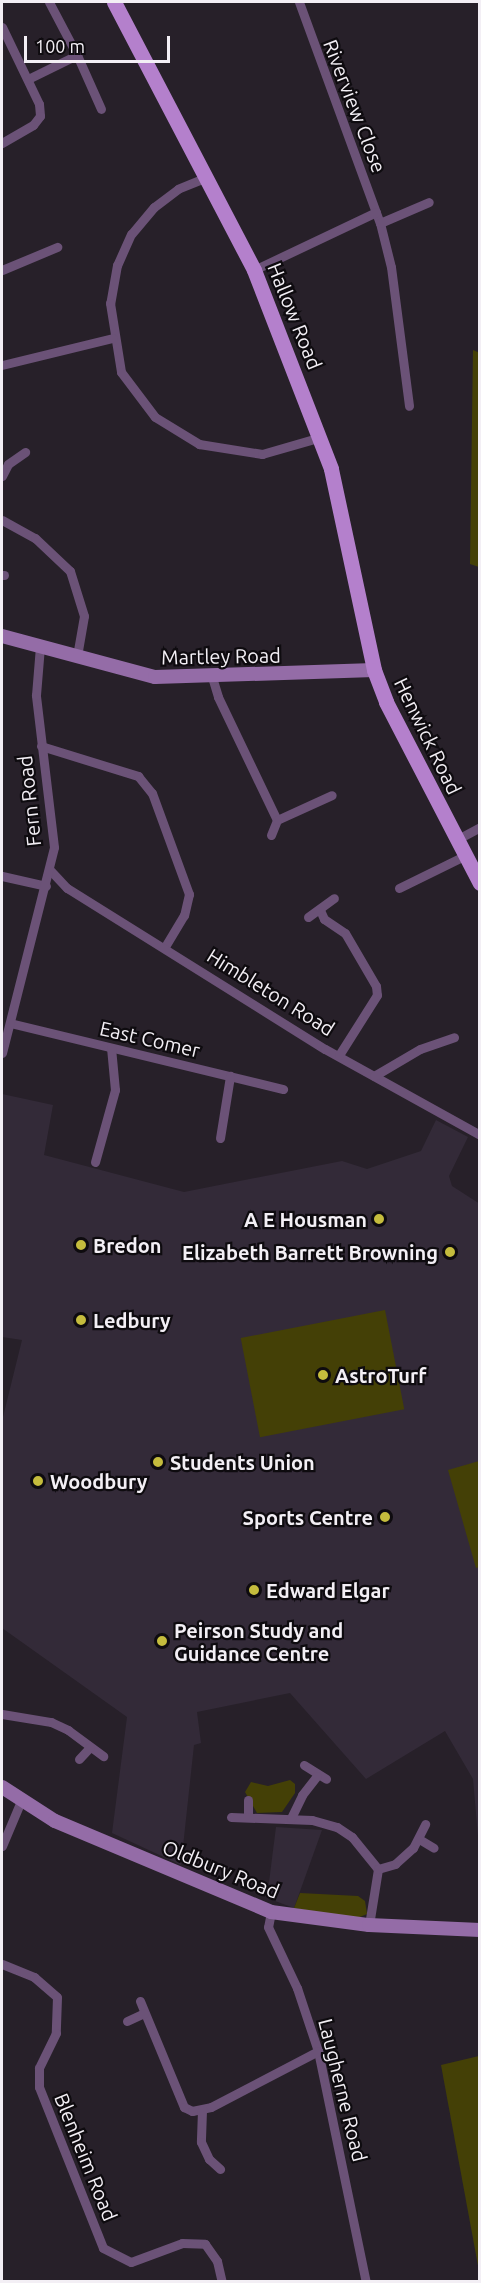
<!DOCTYPE html>
<style>
body{margin:0}
#map{position:relative;width:481px;height:2283px;overflow:hidden;background:#272029;font-family:Ubuntu,sans-serif}
div>[style]{position:absolute}
.built>*{inset:0;background:#332a38}
.green>*{inset:0;background:#444006;transform-origin:0 0}
.street>*{height:9px;margin:-4.5px;padding:0 4.5px;transform-origin:4.5px;border-radius:4.5px;background:#6b5277}
.secondary>*{height:14px;margin:-7px;padding:0 7px;transform-origin:7px;border-radius:7px;background:#946ca7}
.primary>*{height:15px;margin:-7.5px;padding:0 7.5px;transform-origin:7.5px;border-radius:7.5px;background:#b480cc}
.dots>*{width:16px;height:16px;translate:-50% -50%;box-sizing:border-box;border:3px solid #0e0b0f;border-radius:50%}
span{translate:-50% -50%;white-space:nowrap;text-align:center;line-height:1.15;-webkit-text-stroke:4.5px #0e0b0f;paint-order:stroke}
.street-label{font-size:20px;color:#f3eff5}
.poi-label{font-size:20px;color:#f3eff5;font-weight:700}
.right{translate:-100% -50%;text-align:right}
.left{translate:0 -50%;text-align:left}
.frame{position:absolute;inset:0;border:3px solid #f3eff5;pointer-events:none}
.scale{position:absolute;left:24px;top:36px;width:146px;height:27px;box-sizing:border-box;border:3px solid #f3eff5;border-top:0;padding-left:8px;font-size:18px;line-height:21px;white-space:nowrap;color:#f3eff5;-webkit-text-stroke:4px #0e0b0f;paint-order:stroke}
</style>
<div id="map">
<div class="built">
<i style="clip-path:polygon(2px 1094px,53px 1105px,44px 1155px,184px 1192px,342px 1161px,367px 1169px,421px 1151px,436px 1120px,468px 1137px,449px 1176px,452px 1186px,480px 1204px,479px 1848px,473px 1779px,445px 1731px,366px 1779px,290px 1693px,197px 1712px,201px 1743px,194px 1745px,181px 1865px,112px 1833px,127px 1717px,2px 1628px,2px 1421px,22px 1340px,2px 1337px)"></i>
<i style="clip-path:polygon(276px 1827px,322px 1830px,294px 1908px,267px 1898px)"></i>
</div>
<div class="green">
<i style="clip-path:polygon(473px 350px,480px 353px,479px 567px,470px 564px)"></i>
<i style="left:385px;top:1310px;width:101px;height:147px;rotate:79deg"></i>
<i style="clip-path:polygon(479px 1461px,480px 1567px,476px 1568px,448px 1470px)"></i>
<i style="clip-path:polygon(290px 1780px,295px 1784px,295px 1793px,282px 1812px,257px 1813px,245px 1792px,251px 1782px,268px 1786px)"></i>
<i style="clip-path:polygon(300px 1893px,358px 1896px,365px 1901px,367px 1914px,355px 1919px,294px 1908px)"></i>
<i style="clip-path:polygon(479px 2056px,480px 2056px,479px 2271px,441px 2065px)"></i>
</div>
<div class="street">
<i style="left:49px;top:2px;width:60px;rotate:62.2deg"></i>
<i style="left:299px;top:2px;width:235px;rotate:69.9deg"></i>
<i style="left:380px;top:223px;width:45px;rotate:76deg"></i>
<i style="left:391px;top:267px;width:140px;rotate:82.6deg"></i>
<i style="left:2px;top:27px;width:85px;rotate:64.3deg"></i>
<i style="left:39px;top:104px;width:12px;rotate:85deg"></i>
<i style="left:40px;top:116px;width:11px;rotate:128deg"></i>
<i style="left:33px;top:125px;width:36px;rotate:150deg"></i>
<i style="left:28px;top:79px;width:55px;rotate:-26.1deg"></i>
<i style="left:77px;top:55px;width:59px;rotate:66deg"></i>
<i style="left:207px;top:177px;width:31px;rotate:158deg"></i>
<i style="left:178px;top:189px;width:30px;rotate:143deg"></i>
<i style="left:154px;top:207px;width:35px;rotate:130deg"></i>
<i style="left:131px;top:234px;width:34px;rotate:114deg"></i>
<i style="left:117px;top:265px;width:39px;rotate:100deg"></i>
<i style="left:110px;top:303px;width:70px;rotate:80.9deg"></i>
<i style="left:121px;top:372px;width:56px;rotate:52.9deg"></i>
<i style="left:155px;top:417px;width:52px;rotate:31.5deg"></i>
<i style="left:199px;top:444px;width:64px;rotate:9deg"></i>
<i style="left:262px;top:454px;width:61px;rotate:-16.1deg"></i>
<i style="left:380px;top:223px;width:53px;rotate:-23.2deg"></i>
<i style="left:2px;top:270px;width:60px;rotate:-22.7deg"></i>
<i style="left:254px;top:270px;width:135px;rotate:-25.4deg"></i>
<i style="left:2px;top:365px;width:114px;rotate:-13.7deg"></i>
<i style="left:2px;top:476px;width:13px;rotate:-63deg"></i>
<i style="left:8px;top:464px;width:21px;rotate:-35deg"></i>
<i style="left:2px;top:520px;width:38px;rotate:29deg"></i>
<i style="left:35px;top:538px;width:48px;rotate:43.3deg"></i>
<i style="left:70px;top:571px;width:47px;rotate:72.7deg"></i>
<i style="left:84px;top:616px;width:41px;rotate:99.9deg"></i>
<i style="left:2px;top:575px;width:2px"></i>
<i style="left:212px;top:677px;width:21px;rotate:73deg"></i>
<i style="left:218px;top:697px;width:136px;rotate:64.4deg"></i>
<i style="left:41px;top:746px;width:102px;rotate:17.2deg"></i>
<i style="left:138px;top:776px;width:22px;rotate:51deg"></i>
<i style="left:152px;top:793px;width:108px;rotate:69.9deg"></i>
<i style="left:189px;top:894px;width:22px;rotate:103deg"></i>
<i style="left:184px;top:915px;width:37px;rotate:121deg"></i>
<i style="left:271px;top:835px;width:16px;rotate:-68deg"></i>
<i style="left:277px;top:820px;width:60px;rotate:-24.4deg"></i>
<i style="left:456px;top:840px;width:27px;rotate:-28deg"></i>
<i style="left:50px;top:870px;width:25px;rotate:47deg"></i>
<i style="left:67px;top:888px;width:304px;rotate:32deg"></i>
<i style="left:325px;top:1049px;width:177px;rotate:29deg"></i>
<i style="left:2px;top:876px;width:45px;rotate:12.8deg"></i>
<i style="left:399px;top:888px;width:72px;rotate:-26.2deg"></i>
<i style="left:320px;top:910px;width:10px;rotate:66deg"></i>
<i style="left:324px;top:919px;width:25px;rotate:34deg"></i>
<i style="left:345px;top:933px;width:61px;rotate:59.7deg"></i>
<i style="left:376px;top:986px;width:9px;rotate:84deg"></i>
<i style="left:377px;top:995px;width:71px;rotate:122.3deg"></i>
<i style="left:308px;top:917px;width:32px;rotate:-36deg"></i>
<i style="left:10px;top:1023px;width:281px;rotate:13.6deg"></i>
<i style="left:2px;top:1053px;width:212px;rotate:-75.8deg"></i>
<i style="left:54px;top:847px;width:153px;rotate:-96.8deg"></i>
<i style="left:36px;top:695px;width:49px;rotate:-85.3deg"></i>
<i style="left:374px;top:1076px;width:53px;rotate:-30.4deg"></i>
<i style="left:420px;top:1049px;width:36px;rotate:-19deg"></i>
<i style="left:220px;top:1138px;width:63px;rotate:-80.8deg"></i>
<i style="left:95px;top:1162px;width:75px;rotate:-74.5deg"></i>
<i style="left:115px;top:1090px;width:42px;rotate:-95.4deg"></i>
<i style="left:2px;top:1714px;width:50px;rotate:9.3deg"></i>
<i style="left:51px;top:1722px;width:19px;rotate:25deg"></i>
<i style="left:68px;top:1730px;width:44px;rotate:36.6deg"></i>
<i style="left:79px;top:1759px;width:16px;rotate:-47deg"></i>
<i style="left:304px;top:1765px;width:26px;rotate:32deg"></i>
<i style="left:248px;top:1800px;width:17px;rotate:90deg"></i>
<i style="left:231px;top:1817px;width:81px;rotate:2.1deg"></i>
<i style="left:312px;top:1820px;width:26px;rotate:16deg"></i>
<i style="left:337px;top:1827px;width:18px;rotate:34deg"></i>
<i style="left:352px;top:1837px;width:41px;rotate:50.9deg"></i>
<i style="left:378px;top:1869px;width:57px;rotate:99.1deg"></i>
<i style="left:291px;top:1818px;width:25px;rotate:-64deg"></i>
<i style="left:302px;top:1795px;width:24px;rotate:-52deg"></i>
<i style="left:419px;top:1839px;width:17px;rotate:31deg"></i>
<i style="left:2px;top:1846px;width:49px;rotate:-67.1deg"></i>
<i style="left:378px;top:1869px;width:18px;rotate:-16deg"></i>
<i style="left:395px;top:1864px;width:24px;rotate:-42deg"></i>
<i style="left:413px;top:1848px;width:27px;rotate:-63deg"></i>
<i style="left:271px;top:1912px;width:15px;rotate:101deg"></i>
<i style="left:268px;top:1927px;width:68px;rotate:64.6deg"></i>
<i style="left:297px;top:1988px;width:66px;rotate:71.6deg"></i>
<i style="left:318px;top:2051px;width:236px;rotate:78.3deg"></i>
<i style="left:2px;top:1964px;width:35px;rotate:22deg"></i>
<i style="left:34px;top:1977px;width:30px;rotate:41deg"></i>
<i style="left:57px;top:1997px;width:36px;rotate:92deg"></i>
<i style="left:56px;top:2033px;width:39px;rotate:116deg"></i>
<i style="left:39px;top:2068px;width:19px;rotate:90deg"></i>
<i style="left:39px;top:2087px;width:173px;rotate:68.3deg"></i>
<i style="left:103px;top:2248px;width:31px;rotate:27deg"></i>
<i style="left:131px;top:2262px;width:54px;rotate:-20.4deg"></i>
<i style="left:182px;top:2243px;width:23px;rotate:2deg"></i>
<i style="left:205px;top:2244px;width:21px;rotate:55deg"></i>
<i style="left:217px;top:2261px;width:22px;rotate:77deg"></i>
<i style="left:140px;top:2001px;width:115px;rotate:67.5deg"></i>
<i style="left:184px;top:2107px;width:9px;rotate:27deg"></i>
<i style="left:192px;top:2111px;width:19px;rotate:-12deg"></i>
<i style="left:211px;top:2107px;width:121px;rotate:-27.6deg"></i>
<i style="left:127px;top:2021px;width:19px;rotate:-25deg"></i>
<i style="left:202px;top:2110px;width:32px;rotate:92deg"></i>
<i style="left:201px;top:2142px;width:19px;rotate:65deg"></i>
<i style="left:209px;top:2159px;width:15px;rotate:42deg"></i>
</div>
<div class="secondary">
<i style="left:2px;top:636px;width:158px;rotate:15deg"></i>
<i style="left:155px;top:677px;width:219px;rotate:-1.8deg"></i>
<i style="left:2px;top:1787px;width:63px;rotate:32.7deg"></i>
<i style="left:55px;top:1821px;width:234px;rotate:22.8deg"></i>
<i style="left:271px;top:1912px;width:99px;rotate:7.6deg"></i>
<i style="left:369px;top:1925px;width:111px;rotate:2.6deg"></i>
</div>
<div class="primary">
<i style="left:114px;top:2px;width:302px;rotate:62.4deg"></i>
<i style="left:254px;top:270px;width:213px;rotate:68.8deg"></i>
<i style="left:331px;top:469px;width:206px;rotate:77.9deg"></i>
<i style="left:374px;top:670px;width:34px;rotate:69deg"></i>
<i style="left:386px;top:702px;width:204px;rotate:62.6deg"></i>
</div>
<div class="dots">
<i style="left:379px;top:1219px;background:#c5bc3d"></i>
<i style="left:81px;top:1245px;background:#c5bc3d"></i>
<i style="left:450px;top:1252px;background:#c5bc3d"></i>
<i style="left:81px;top:1320px;background:#c5bc3d"></i>
<i style="left:323px;top:1375px;background:#c5bc3d"></i>
<i style="left:158px;top:1462px;background:#c5bc3d"></i>
<i style="left:38px;top:1481px;background:#c5bc3d"></i>
<i style="left:385px;top:1517px;background:#c5bc3d"></i>
<i style="left:254px;top:1590px;background:#c5bc3d"></i>
<i style="left:162px;top:1641px;background:#c5bc3d"></i>
</div>
<div class="street-label">
<span style="left:355px;top:106px;rotate:69deg">Riverview Close</span>
<span style="left:295px;top:316px;rotate:68deg">Hallow Road</span>
<span style="left:221px;top:656px;rotate:-1deg">Martley Road</span>
<span style="left:428px;top:736px;rotate:64deg">Henwick Road</span>
<span style="left:29px;top:801px;rotate:-96deg">Fern Road</span>
<span style="left:271px;top:992px;rotate:32deg">Himbleton Road</span>
<span style="left:150px;top:1039px;rotate:13deg">East Comer</span>
<span style="left:221px;top:1869px;rotate:22deg">Oldbury Road</span>
<span style="left:343px;top:2090px;rotate:76deg">Laugherne Road</span>
<span style="left:86px;top:2157px;rotate:68deg">Blenheim Road</span>
</div>
<div class="poi-label">
<span class="right" style="left:367px;top:1219px">A E Housman</span>
<span class="left" style="left:93px;top:1245px">Bredon</span>
<span class="right" style="left:438px;top:1252px">Elizabeth Barrett Browning</span>
<span class="left" style="left:93px;top:1320px">Ledbury</span>
<span class="left" style="left:335px;top:1375px">AstroTurf</span>
<span class="left" style="left:170px;top:1462px">Students Union</span>
<span class="left" style="left:50px;top:1481px">Woodbury</span>
<span class="right" style="left:373px;top:1517px">Sports Centre</span>
<span class="left" style="left:266px;top:1590px">Edward Elgar</span>
<span class="left" style="left:174px;top:1642px">Peirson Study and<br>Guidance Centre</span>
</div>
<div class="frame"></div>
<div class="scale">100 m</div>
</div>
